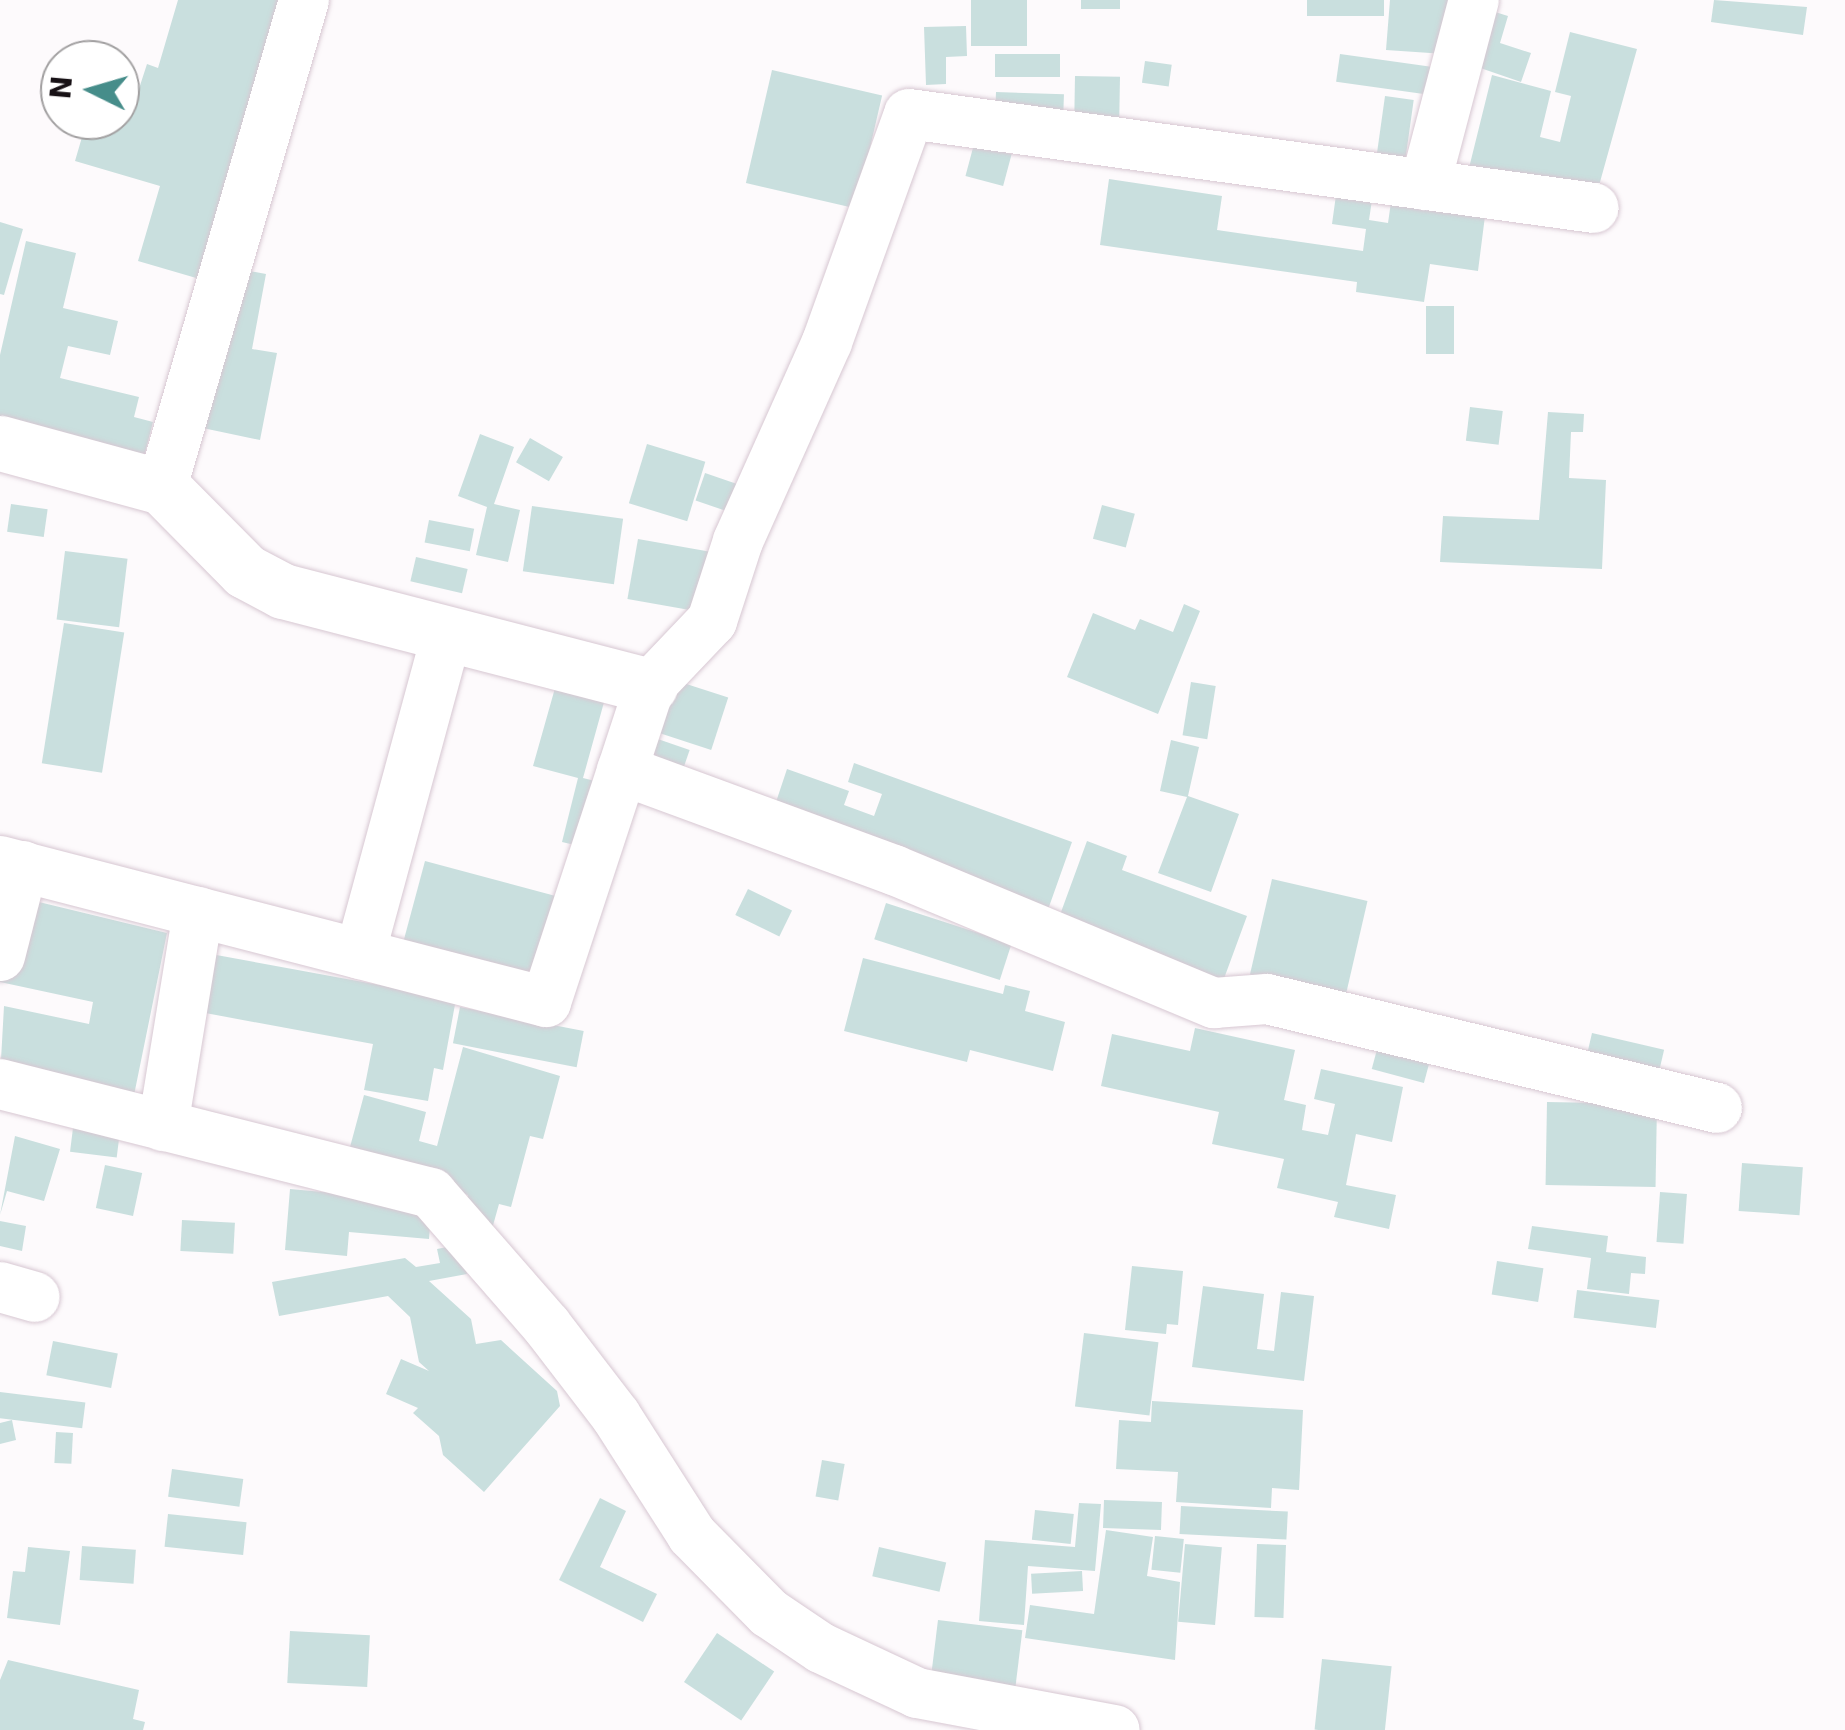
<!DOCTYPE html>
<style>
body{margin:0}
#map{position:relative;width:1845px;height:1730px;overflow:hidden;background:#fdfafc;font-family:"DejaVu Sans",sans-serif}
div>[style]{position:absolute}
.building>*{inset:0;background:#c9dfde;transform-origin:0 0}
.roads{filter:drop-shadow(0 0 2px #d7c7d2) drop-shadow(0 0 2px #d7c7d2)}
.street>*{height:50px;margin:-25px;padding:0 25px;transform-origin:25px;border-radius:25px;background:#fff}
.secondary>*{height:55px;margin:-27.5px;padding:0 27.5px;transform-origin:27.5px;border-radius:27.5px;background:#fff}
span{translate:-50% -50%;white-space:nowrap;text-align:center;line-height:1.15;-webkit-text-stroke:10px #fff;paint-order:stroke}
.north{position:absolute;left:40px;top:40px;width:100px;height:100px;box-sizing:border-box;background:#fff;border:2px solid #a2a0a1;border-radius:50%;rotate:275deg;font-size:28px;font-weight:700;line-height:40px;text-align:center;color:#171115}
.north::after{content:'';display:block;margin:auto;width:35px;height:45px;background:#468d8a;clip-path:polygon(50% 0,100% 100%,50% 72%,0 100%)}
</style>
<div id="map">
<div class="building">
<i style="clip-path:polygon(178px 0,288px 0,203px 280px,138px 261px,160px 186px,75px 161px,87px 120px,120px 120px,120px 100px,134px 104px,147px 64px,158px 68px)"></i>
<i style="left:971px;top:0;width:56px;height:46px"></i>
<i style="left:1081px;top:0;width:39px;height:9px"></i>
<i style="left:1307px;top:0;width:77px;height:16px"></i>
<i style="clip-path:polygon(1390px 0,1461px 0,1445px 54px,1386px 50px)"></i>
<i style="clip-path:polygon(1714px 0,1807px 7px,1803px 35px,1711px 22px)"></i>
<i style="clip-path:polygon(1479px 7px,1508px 16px,1500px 43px,1531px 53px,1521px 82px,1460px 61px)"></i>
<i style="clip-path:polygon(966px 26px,967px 56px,946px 57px,946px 84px,926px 85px,924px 27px)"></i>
<i style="clip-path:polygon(1570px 32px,1637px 49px,1595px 200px,1469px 168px,1492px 75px,1551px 91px,1540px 137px,1560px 142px,1571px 96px,1555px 92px)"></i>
<i style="left:995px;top:54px;width:65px;height:23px"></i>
<i style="left:1340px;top:54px;width:92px;height:28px;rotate:8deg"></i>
<i style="left:1145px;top:61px;width:27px;height:22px;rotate:8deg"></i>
<i style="left:772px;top:70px;width:113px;height:116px;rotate:13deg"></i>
<i style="left:1075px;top:76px;width:45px;height:48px;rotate:1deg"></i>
<i style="left:996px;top:92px;width:68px;height:26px;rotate:2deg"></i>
<i style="left:1385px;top:96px;width:29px;height:62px;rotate:8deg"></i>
<i style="left:974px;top:144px;width:39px;height:33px;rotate:15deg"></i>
<i style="clip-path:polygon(1109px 179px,1222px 196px,1217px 230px,1363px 251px,1366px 229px,1332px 224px,1336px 195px,1372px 200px,1369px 220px,1388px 223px,1391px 202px,1485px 216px,1478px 271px,1430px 264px,1424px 302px,1356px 292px,1357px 282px,1100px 245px)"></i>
<i style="clip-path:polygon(0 222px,23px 229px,4px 295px,0 294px)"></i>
<i style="clip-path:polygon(26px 241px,76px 253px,63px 308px,118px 321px,110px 355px,68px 346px,60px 378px,139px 397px,134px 417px,153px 422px,144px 457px,0 424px,0 355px)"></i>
<i style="clip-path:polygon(228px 267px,266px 274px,252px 349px,277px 353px,260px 440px,198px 427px)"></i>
<i style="left:1426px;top:306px;width:28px;height:48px"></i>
<i style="left:1470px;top:407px;width:33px;height:34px;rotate:7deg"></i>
<i style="clip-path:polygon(1548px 412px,1584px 414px,1583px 432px,1571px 432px,1569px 478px,1606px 480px,1602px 569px,1440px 562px,1443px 516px,1539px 520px)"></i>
<i style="clip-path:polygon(480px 434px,514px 447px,494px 504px,520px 510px,508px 562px,476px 555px,487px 507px,458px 496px)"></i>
<i style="left:530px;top:438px;width:38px;height:28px;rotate:30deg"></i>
<i style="left:647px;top:444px;width:61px;height:62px;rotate:17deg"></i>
<i style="left:705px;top:473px;width:40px;height:29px;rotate:19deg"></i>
<i style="left:11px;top:504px;width:37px;height:28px;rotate:8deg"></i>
<i style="left:1102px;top:505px;width:34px;height:35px;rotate:15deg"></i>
<i style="left:532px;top:506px;width:92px;height:66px;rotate:8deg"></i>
<i style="left:429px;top:520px;width:46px;height:23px;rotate:11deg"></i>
<i style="left:638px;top:539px;width:79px;height:61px;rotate:10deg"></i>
<i style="left:65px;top:551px;width:63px;height:69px;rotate:7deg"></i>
<i style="left:416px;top:557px;width:53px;height:25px;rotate:13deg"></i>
<i style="clip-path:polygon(1184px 604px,1200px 611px,1158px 714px,1067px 677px,1093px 613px,1135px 630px,1140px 619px,1173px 632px)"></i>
<i style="left:64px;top:623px;width:61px;height:142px;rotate:9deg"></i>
<i style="left:674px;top:680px;width:57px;height:55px;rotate:18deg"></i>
<i style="clip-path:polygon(557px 681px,606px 695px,583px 778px,599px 782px,583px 847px,562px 842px,578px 778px,533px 766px)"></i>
<i style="left:1191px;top:682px;width:25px;height:54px;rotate:9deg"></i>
<i style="left:649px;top:736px;width:43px;height:29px;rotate:19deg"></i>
<i style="clip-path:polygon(1171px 740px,1199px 747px,1188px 796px,1239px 814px,1211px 892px,1158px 873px,1187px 797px,1160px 791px)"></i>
<i style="clip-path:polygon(854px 763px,1072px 842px,1045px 918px,776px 802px,787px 769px,849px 791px,844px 805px,874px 816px,882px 794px,848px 782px)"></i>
<i style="clip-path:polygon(1087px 841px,1127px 856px,1122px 870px,1247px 916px,1222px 984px,1057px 923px)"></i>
<i style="left:425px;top:861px;width:140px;height:86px;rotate:15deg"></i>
<i style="left:1272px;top:879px;width:98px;height:98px;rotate:13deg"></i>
<i style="left:748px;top:889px;width:49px;height:29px;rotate:26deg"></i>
<i style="clip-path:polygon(10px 895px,167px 933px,132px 1105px,0 1078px,4px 1006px,89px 1024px,93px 1002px,0 982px)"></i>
<i style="left:886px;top:903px;width:132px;height:38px;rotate:18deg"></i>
<i style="clip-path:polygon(200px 952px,456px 999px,443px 1070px,434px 1068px,428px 1101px,364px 1090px,373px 1044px,189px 1010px)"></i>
<i style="clip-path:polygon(863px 958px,1003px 994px,1005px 985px,1030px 991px,1025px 1011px,1065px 1022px,1053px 1071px,970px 1050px,967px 1062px,844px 1031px)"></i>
<i style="left:460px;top:1007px;width:126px;height:37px;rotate:11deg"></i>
<i style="clip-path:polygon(1195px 1028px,1295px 1050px,1284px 1100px,1306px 1105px,1302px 1130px,1328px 1135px,1335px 1104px,1314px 1099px,1321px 1069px,1403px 1087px,1392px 1142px,1356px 1134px,1346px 1185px,1396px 1195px,1389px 1229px,1334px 1217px,1338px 1202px,1277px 1188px,1284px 1159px,1212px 1144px,1219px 1112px,1101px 1086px,1112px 1034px,1190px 1051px)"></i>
<i style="left:1592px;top:1033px;width:74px;height:32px;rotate:13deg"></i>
<i style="left:1379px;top:1042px;width:54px;height:28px;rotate:15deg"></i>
<i style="clip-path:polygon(463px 1047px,560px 1076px,543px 1139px,530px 1136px,511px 1207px,499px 1204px,490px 1236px,460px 1228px,468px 1195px,346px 1162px,364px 1095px,426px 1112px,419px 1141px,437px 1146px)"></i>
<i style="left:1547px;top:1102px;width:110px;height:83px;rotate:1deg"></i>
<i style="left:73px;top:1128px;width:47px;height:24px;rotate:7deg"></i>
<i style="clip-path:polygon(15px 1136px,60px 1149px,44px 1201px,7px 1191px,0 1215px)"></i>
<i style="left:1742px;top:1163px;width:61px;height:48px;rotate:4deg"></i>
<i style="left:105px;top:1165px;width:38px;height:44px;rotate:12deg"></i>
<i style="clip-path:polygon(290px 1189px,432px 1202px,429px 1239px,349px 1232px,347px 1256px,285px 1250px)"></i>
<i style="left:1660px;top:1192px;width:27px;height:50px;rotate:4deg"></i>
<i style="left:182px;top:1220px;width:53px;height:31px;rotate:3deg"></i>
<i style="clip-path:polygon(0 1221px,26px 1226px,22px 1251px,0 1246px)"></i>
<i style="clip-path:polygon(1532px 1226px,1608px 1236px,1606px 1252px,1646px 1257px,1645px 1274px,1631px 1273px,1629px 1294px,1587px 1289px,1591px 1258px,1528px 1249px)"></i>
<i style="clip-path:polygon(462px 1244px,467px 1274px,429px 1281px,471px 1319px,476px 1344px,501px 1340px,557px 1391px,560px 1406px,484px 1492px,443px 1455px,439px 1436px,413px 1413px,418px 1408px,386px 1394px,401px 1359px,429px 1371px,419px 1362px,410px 1317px,388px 1296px,279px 1316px,272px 1282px,405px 1258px,416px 1267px,440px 1263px,437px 1249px)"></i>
<i style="left:1497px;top:1261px;width:47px;height:34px;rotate:9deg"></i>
<i style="clip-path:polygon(1132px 1266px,1183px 1271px,1178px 1325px,1167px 1324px,1166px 1334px,1125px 1330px)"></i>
<i style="clip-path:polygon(1203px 1286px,1264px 1294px,1257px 1349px,1274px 1351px,1281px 1292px,1314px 1296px,1304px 1381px,1192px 1367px)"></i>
<i style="left:1577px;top:1290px;width:83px;height:28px;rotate:7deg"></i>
<i style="left:1084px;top:1333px;width:75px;height:74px;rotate:7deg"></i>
<i style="left:53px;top:1341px;width:66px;height:35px;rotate:11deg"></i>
<i style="left:0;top:1392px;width:86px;height:26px;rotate:7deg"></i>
<i style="clip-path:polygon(1152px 1401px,1303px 1410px,1299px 1490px,1272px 1488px,1271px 1508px,1176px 1502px,1178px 1472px,1116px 1469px,1119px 1420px,1151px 1422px)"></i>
<i style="clip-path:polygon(12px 1420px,16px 1440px,0 1444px,0 1423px)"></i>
<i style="left:56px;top:1432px;width:17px;height:31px;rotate:3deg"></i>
<i style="left:822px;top:1460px;width:23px;height:37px;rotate:10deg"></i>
<i style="left:172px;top:1469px;width:72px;height:28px;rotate:8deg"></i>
<i style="clip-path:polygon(600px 1498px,626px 1511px,600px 1567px,657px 1594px,643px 1622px,559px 1580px)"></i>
<i style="left:1104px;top:1500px;width:58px;height:28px;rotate:2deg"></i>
<i style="clip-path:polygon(1079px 1503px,1101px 1504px,1095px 1571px,1028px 1566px,1024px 1625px,979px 1621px,985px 1540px,1075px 1547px)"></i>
<i style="left:1181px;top:1506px;width:107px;height:28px;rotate:3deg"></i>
<i style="left:1035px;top:1510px;width:39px;height:30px;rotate:6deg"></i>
<i style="left:168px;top:1514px;width:79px;height:33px;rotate:6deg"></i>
<i style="clip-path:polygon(1106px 1530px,1153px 1537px,1147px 1576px,1180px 1582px,1175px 1660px,1025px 1638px,1030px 1605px,1094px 1614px)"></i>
<i style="left:1155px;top:1536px;width:29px;height:34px;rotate:6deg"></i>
<i style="left:1185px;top:1544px;width:37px;height:78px;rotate:5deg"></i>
<i style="left:1257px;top:1544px;width:29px;height:73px;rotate:2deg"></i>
<i style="left:82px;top:1546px;width:54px;height:34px;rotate:4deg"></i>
<i style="clip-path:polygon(28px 1547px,70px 1551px,60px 1625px,7px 1618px,13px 1571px,25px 1572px)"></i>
<i style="left:879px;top:1547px;width:69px;height:30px;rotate:13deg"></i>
<i style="left:1082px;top:1571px;width:20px;height:51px;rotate:87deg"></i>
<i style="left:938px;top:1620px;width:85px;height:59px;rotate:7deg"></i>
<i style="left:290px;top:1631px;width:80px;height:52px;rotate:3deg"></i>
<i style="left:717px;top:1633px;width:69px;height:59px;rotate:34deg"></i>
<i style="left:1322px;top:1659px;width:70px;height:71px;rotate:6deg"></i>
<i style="clip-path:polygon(8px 1660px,139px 1690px,133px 1719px,145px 1722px,143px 1730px,0 1730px,0 1680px)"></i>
</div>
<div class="roads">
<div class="street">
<i style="left:1425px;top:185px;width:191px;rotate:-75.2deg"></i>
<i style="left:162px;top:487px;width:507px;rotate:-73.74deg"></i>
<i style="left:622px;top:770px;width:290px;rotate:20.2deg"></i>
<i style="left:894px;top:870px;width:347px;rotate:22.6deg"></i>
<i style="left:1214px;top:1003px;width:53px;rotate:-4.3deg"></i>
<i style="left:1267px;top:999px;width:463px;rotate:13.6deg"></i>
<i style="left:0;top:861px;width:564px;rotate:14.48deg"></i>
<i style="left:546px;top:1002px;width:333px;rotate:-71.8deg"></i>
<i style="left:650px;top:686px;width:90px;rotate:-46.4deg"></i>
<i style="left:712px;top:621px;width:84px;rotate:-72deg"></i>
<i style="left:738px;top:541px;width:218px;rotate:-65.9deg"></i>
<i style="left:827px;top:342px;width:242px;rotate:-70.2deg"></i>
<i style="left:909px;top:114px;width:691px;rotate:7.81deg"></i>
<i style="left:360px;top:954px;width:333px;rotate:-74.8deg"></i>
<i style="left:0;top:956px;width:93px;rotate:-75.7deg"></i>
<i style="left:0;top:1084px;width:445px;rotate:14.2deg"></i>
<i style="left:431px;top:1193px;width:176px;rotate:48.9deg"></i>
<i style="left:547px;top:1326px;width:113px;rotate:52.5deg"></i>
<i style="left:616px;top:1416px;width:141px;rotate:57.4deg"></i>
<i style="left:692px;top:1535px;width:110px;rotate:45.4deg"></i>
<i style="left:769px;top:1613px;width:63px;rotate:33.9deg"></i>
<i style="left:821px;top:1648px;width:106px;rotate:25.1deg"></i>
<i style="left:917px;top:1693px;width:201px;rotate:10.6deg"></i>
<i style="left:163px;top:1126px;width:217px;rotate:-80.7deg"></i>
<i style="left:0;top:1287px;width:36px;rotate:16deg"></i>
</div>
<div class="secondary">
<i style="left:0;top:443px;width:168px;rotate:15.2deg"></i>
<i style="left:162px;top:487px;width:118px;rotate:45.3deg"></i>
<i style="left:245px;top:571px;width:43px;rotate:27.8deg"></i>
<i style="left:283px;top:591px;width:379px;rotate:14.5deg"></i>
</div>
</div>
<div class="north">N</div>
</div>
